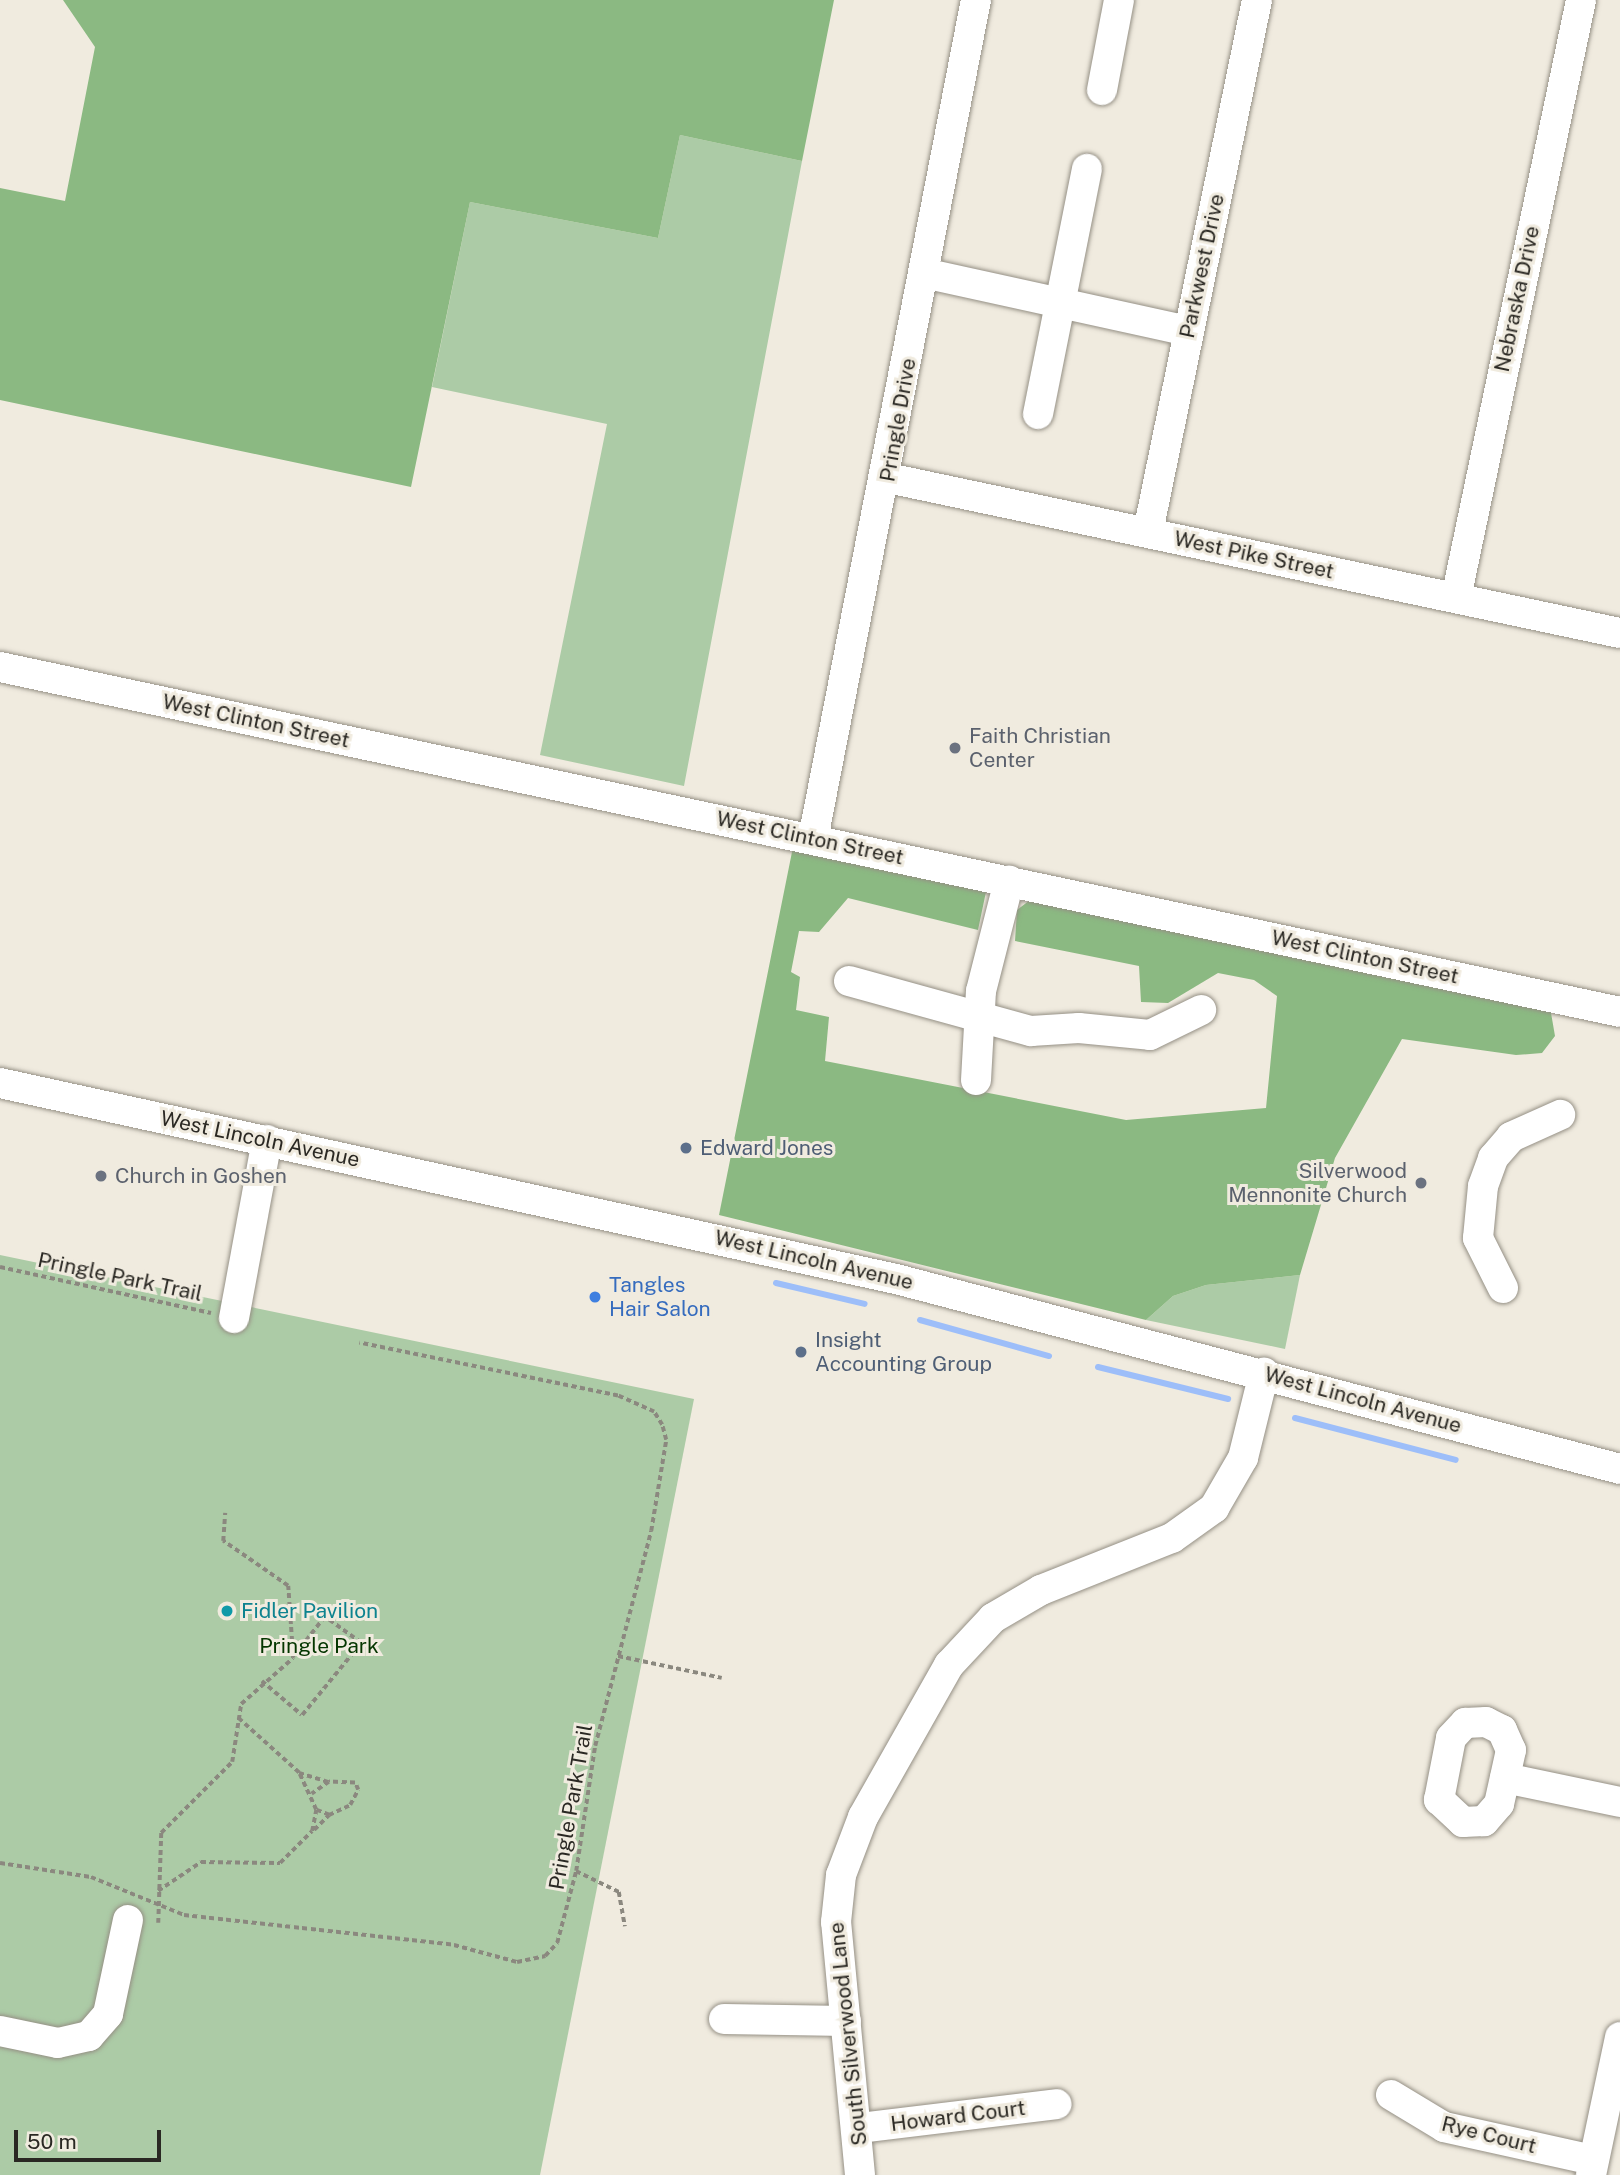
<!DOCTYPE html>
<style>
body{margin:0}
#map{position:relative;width:1620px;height:2175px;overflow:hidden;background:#f0ebdf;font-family:"Public Sans",sans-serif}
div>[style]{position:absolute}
.green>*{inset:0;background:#accba6}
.forest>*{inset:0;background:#8bb982}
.stream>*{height:6px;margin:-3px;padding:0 3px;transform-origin:3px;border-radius:3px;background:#9dbef9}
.path>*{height:3.5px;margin-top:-1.75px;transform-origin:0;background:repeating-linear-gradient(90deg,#8b887f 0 5px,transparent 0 8.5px)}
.roads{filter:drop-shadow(0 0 2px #959085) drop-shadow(0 0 2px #959085)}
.minor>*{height:30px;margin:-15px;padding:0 15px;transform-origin:15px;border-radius:15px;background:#fff}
.dots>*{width:19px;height:19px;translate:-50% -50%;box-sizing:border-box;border:4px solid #f0ebdf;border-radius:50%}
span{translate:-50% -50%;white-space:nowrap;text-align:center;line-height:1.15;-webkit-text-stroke:6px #f0ebdf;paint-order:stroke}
.street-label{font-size:21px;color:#2a2823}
.worship-label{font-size:21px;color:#5b616d}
.left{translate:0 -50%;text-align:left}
.right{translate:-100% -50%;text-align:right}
.service-label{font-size:21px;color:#4e5e75}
.shop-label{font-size:21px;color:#366cbe}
.culture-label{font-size:21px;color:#0d838f}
.park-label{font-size:21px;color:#053600}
.scale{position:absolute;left:14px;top:2130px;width:147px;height:32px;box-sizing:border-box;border:4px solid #2a2823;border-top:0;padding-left:9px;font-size:21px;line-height:24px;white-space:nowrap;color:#2a2823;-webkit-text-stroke:5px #f0ebdf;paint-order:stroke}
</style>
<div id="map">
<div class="green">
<i style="clip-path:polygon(680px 135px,802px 161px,684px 786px,540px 755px,607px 424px,432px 387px,470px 202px,658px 238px)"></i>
<i style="clip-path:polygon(0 1255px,694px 1399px,540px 2175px,0 2175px)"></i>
<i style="clip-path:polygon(1300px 1275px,1285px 1349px,1146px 1320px,1173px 1296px,1206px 1285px)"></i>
</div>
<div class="forest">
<i style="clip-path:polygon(63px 0,834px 0,802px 161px,680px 135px,658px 238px,470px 202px,411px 487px,0 400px,0 188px,65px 201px,95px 47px)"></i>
<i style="clip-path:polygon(793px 847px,987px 887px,978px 930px,848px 898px,819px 932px,799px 931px,791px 972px,800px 977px,796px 1010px,829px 1017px,825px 1061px,1126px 1120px,1266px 1108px,1277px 996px,1254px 980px,1218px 973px,1168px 1003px,1141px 1002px,1139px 966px,1015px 941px,1017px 910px,1034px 897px,1550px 1007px,1555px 1036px,1542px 1053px,1516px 1055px,1402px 1039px,1335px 1158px,1300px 1275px,1206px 1285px,1173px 1296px,1146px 1320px,719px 1215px)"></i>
</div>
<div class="stream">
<i style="left:776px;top:1283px;width:91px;rotate:13.3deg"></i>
<i style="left:920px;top:1320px;width:134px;rotate:15.6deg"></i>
<i style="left:1098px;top:1367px;width:134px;rotate:13.8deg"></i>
<i style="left:1295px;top:1418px;width:166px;rotate:14.6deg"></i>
</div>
<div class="path">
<i style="left:0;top:1267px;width:216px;rotate:12.3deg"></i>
<i style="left:618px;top:1656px;width:106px;rotate:11.9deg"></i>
<i style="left:262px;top:1681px;width:52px;rotate:40.4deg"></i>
<i style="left:302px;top:1715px;width:93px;rotate:-50.7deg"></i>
<i style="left:361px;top:1643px;width:44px;rotate:-144.2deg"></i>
<i style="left:325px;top:1617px;width:52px;rotate:128deg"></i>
<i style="left:299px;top:1773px;width:31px;rotate:17deg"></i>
<i style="left:329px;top:1782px;width:21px;rotate:145deg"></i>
<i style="left:329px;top:1815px;width:23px;rotate:-25deg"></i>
<i style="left:350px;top:1805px;width:17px;rotate:-62deg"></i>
<i style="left:358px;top:1790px;width:8px;rotate:-113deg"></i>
<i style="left:355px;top:1783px;width:26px;rotate:-178deg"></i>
<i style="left:314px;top:1830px;width:21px;rotate:-45deg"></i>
<i style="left:329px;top:1815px;width:14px;rotate:-159deg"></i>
<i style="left:0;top:1863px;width:92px;rotate:8.7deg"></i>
<i style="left:91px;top:1877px;width:100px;rotate:22.2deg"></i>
<i style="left:184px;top:1915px;width:272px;rotate:6.3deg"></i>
<i style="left:454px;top:1945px;width:65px;rotate:15.1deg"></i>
<i style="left:517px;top:1962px;width:29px;rotate:-12deg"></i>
<i style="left:545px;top:1956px;width:18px;rotate:-47deg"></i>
<i style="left:557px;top:1943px;width:74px;rotate:-75.2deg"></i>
<i style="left:576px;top:1871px;width:126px;rotate:-81.4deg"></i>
<i style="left:595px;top:1746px;width:222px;rotate:-75.4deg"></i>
<i style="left:651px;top:1531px;width:92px;rotate:-80.6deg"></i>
<i style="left:666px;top:1440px;width:16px;rotate:-105deg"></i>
<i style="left:662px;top:1425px;width:15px;rotate:-122deg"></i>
<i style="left:654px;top:1412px;width:39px;rotate:-156deg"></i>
<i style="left:618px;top:1396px;width:264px;rotate:-168.4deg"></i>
<i style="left:576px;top:1871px;width:48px;rotate:26deg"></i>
<i style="left:619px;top:1892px;width:35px;rotate:80deg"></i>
<i style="left:158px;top:1891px;width:52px;rotate:-34deg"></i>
<i style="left:201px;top:1862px;width:79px;rotate:0.7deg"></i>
<i style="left:280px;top:1863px;width:45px;rotate:-45deg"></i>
<i style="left:312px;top:1831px;width:21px;rotate:-79deg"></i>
<i style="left:316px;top:1810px;width:41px;rotate:-114.7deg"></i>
<i style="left:299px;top:1773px;width:81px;rotate:-138deg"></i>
<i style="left:158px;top:1923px;width:90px;rotate:-88.1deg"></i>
<i style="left:161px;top:1833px;width:100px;rotate:-45deg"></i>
<i style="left:232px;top:1762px;width:59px;rotate:-81.2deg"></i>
<i style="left:241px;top:1704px;width:69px;rotate:-41.5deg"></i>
<i style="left:293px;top:1658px;width:72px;rotate:-94deg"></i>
<i style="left:288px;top:1586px;width:79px;rotate:-145.3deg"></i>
<i style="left:223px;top:1541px;width:28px;rotate:-86deg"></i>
</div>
<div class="roads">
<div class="minor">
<i style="left:1102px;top:90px;width:92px;rotate:-79.3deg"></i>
<i style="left:924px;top:273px;width:270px;rotate:12.4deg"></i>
<i style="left:1038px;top:414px;width:250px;rotate:-78.7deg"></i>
<i style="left:888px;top:478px;width:748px;rotate:11.96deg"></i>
<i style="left:1148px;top:532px;width:543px;rotate:-78.42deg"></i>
<i style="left:1456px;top:598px;width:611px;rotate:-78.19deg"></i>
<i style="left:0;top:667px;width:1656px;rotate:12.02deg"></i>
<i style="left:813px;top:839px;width:855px;rotate:-79.01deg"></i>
<i style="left:849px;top:981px;width:189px;rotate:15.4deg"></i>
<i style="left:1031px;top:1031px;width:48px;rotate:-3.6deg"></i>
<i style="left:1079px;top:1028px;width:71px;rotate:5.6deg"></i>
<i style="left:1150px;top:1035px;width:57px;rotate:-26.1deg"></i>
<i style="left:976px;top:1080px;width:89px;rotate:-86.8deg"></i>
<i style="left:981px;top:991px;width:114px;rotate:-75.7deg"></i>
<i style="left:0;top:1083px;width:917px;rotate:12.34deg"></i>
<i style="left:896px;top:1279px;width:749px;rotate:14.7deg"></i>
<i style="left:1503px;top:1288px;width:56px;rotate:-116.6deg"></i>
<i style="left:1478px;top:1238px;width:52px;rotate:-84.5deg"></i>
<i style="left:1483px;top:1186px;width:30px;rotate:-70deg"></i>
<i style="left:1493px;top:1158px;width:28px;rotate:-49deg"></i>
<i style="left:1511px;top:1137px;width:54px;rotate:-24.2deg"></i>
<i style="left:234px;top:1318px;width:181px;rotate:-79.5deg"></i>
<i style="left:1486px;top:1722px;width:18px;rotate:27deg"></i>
<i style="left:1502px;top:1730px;width:22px;rotate:66deg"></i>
<i style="left:1511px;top:1750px;width:55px;rotate:102.5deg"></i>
<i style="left:1499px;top:1804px;width:23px;rotate:131deg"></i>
<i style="left:1484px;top:1821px;width:21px;rotate:177deg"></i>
<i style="left:1463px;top:1822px;width:33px;rotate:-137deg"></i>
<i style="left:1439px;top:1800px;width:63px;rotate:-79deg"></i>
<i style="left:1451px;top:1738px;width:21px;rotate:-47deg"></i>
<i style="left:1465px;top:1723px;width:21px;rotate:-3deg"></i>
<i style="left:1505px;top:1778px;width:117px;rotate:11.8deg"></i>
<i style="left:724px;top:2019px;width:122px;rotate:0.9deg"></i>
<i style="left:0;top:2031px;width:59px;rotate:11.7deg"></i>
<i style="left:58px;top:2043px;width:32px;rotate:-13deg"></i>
<i style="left:89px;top:2036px;width:29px;rotate:-49deg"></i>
<i style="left:108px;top:2014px;width:96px;rotate:-78deg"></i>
<i style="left:1391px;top:2095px;width:62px;rotate:31.1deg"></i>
<i style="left:1444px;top:2127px;width:153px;rotate:12.5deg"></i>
<i style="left:859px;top:2128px;width:199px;rotate:-6.9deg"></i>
<i style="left:860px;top:2175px;width:254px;rotate:-95.4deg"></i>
<i style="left:836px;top:1922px;width:47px;rotate:-83.9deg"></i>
<i style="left:841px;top:1875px;width:62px;rotate:-69.2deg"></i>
<i style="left:863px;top:1817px;width:175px;rotate:-60.5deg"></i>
<i style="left:949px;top:1665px;width:64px;rotate:-46.9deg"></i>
<i style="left:993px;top:1618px;width:56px;rotate:-30.3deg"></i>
<i style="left:1041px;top:1590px;width:141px;rotate:-21.7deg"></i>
<i style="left:1172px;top:1538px;width:52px;rotate:-35.5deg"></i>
<i style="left:1214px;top:1508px;width:58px;rotate:-59.9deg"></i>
<i style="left:1243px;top:1458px;width:88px;rotate:-76.1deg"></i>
<i style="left:1591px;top:2175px;width:141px;rotate:-78.1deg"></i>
</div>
</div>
<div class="dots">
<i style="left:955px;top:748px;background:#6b7280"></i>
<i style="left:686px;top:1148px;background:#5c6f8a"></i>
<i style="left:101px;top:1176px;background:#6b7280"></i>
<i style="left:1421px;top:1183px;background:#6b7280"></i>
<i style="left:595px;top:1297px;background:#3f7fe0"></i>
<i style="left:801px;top:1352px;background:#5c6f8a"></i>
<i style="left:227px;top:1611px;background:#0f9aa8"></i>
</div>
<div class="street-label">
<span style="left:1202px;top:266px;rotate:-78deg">Parkwest Drive</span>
<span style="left:1517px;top:299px;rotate:-78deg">Nebraska Drive</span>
<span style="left:898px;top:420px;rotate:-80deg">Pringle Drive</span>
<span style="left:1254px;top:555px;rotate:12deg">West Pike Street</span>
<span style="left:256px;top:721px;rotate:12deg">West Clinton Street</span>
<span style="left:810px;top:838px;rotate:12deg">West Clinton Street</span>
<span style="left:1365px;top:957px;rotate:12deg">West Clinton Street</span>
<span style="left:260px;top:1139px;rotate:12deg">West Lincoln Avenue</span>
<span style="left:814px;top:1260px;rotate:13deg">West Lincoln Avenue</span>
<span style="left:120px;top:1277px;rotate:12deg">Pringle Park Trail</span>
<span style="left:1363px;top:1400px;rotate:15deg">West Lincoln Avenue</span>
<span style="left:571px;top:1807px;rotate:-80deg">Pringle Park Trail</span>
<span style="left:848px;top:2034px;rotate:-96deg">South Silverwood Lane</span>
<span style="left:958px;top:2116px;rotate:-7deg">Howard Court</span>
<span style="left:1489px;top:2135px;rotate:14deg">Rye Court</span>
</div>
<div class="worship-label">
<span class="left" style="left:969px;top:748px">Faith Christian<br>Center</span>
<span class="right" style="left:1407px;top:1183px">Silverwood<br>Mennonite Church</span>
<span class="left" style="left:115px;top:1176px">Church in Goshen</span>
</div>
<div class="service-label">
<span class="left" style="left:700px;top:1148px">Edward Jones</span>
<span class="left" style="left:815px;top:1352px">Insight<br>Accounting Group</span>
</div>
<div class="shop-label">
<span class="left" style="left:609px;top:1297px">Tangles<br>Hair Salon</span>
</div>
<div class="culture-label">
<span class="left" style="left:241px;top:1611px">Fidler Pavilion</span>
</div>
<div class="park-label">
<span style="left:319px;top:1646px">Pringle Park</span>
</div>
<div class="scale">50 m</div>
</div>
